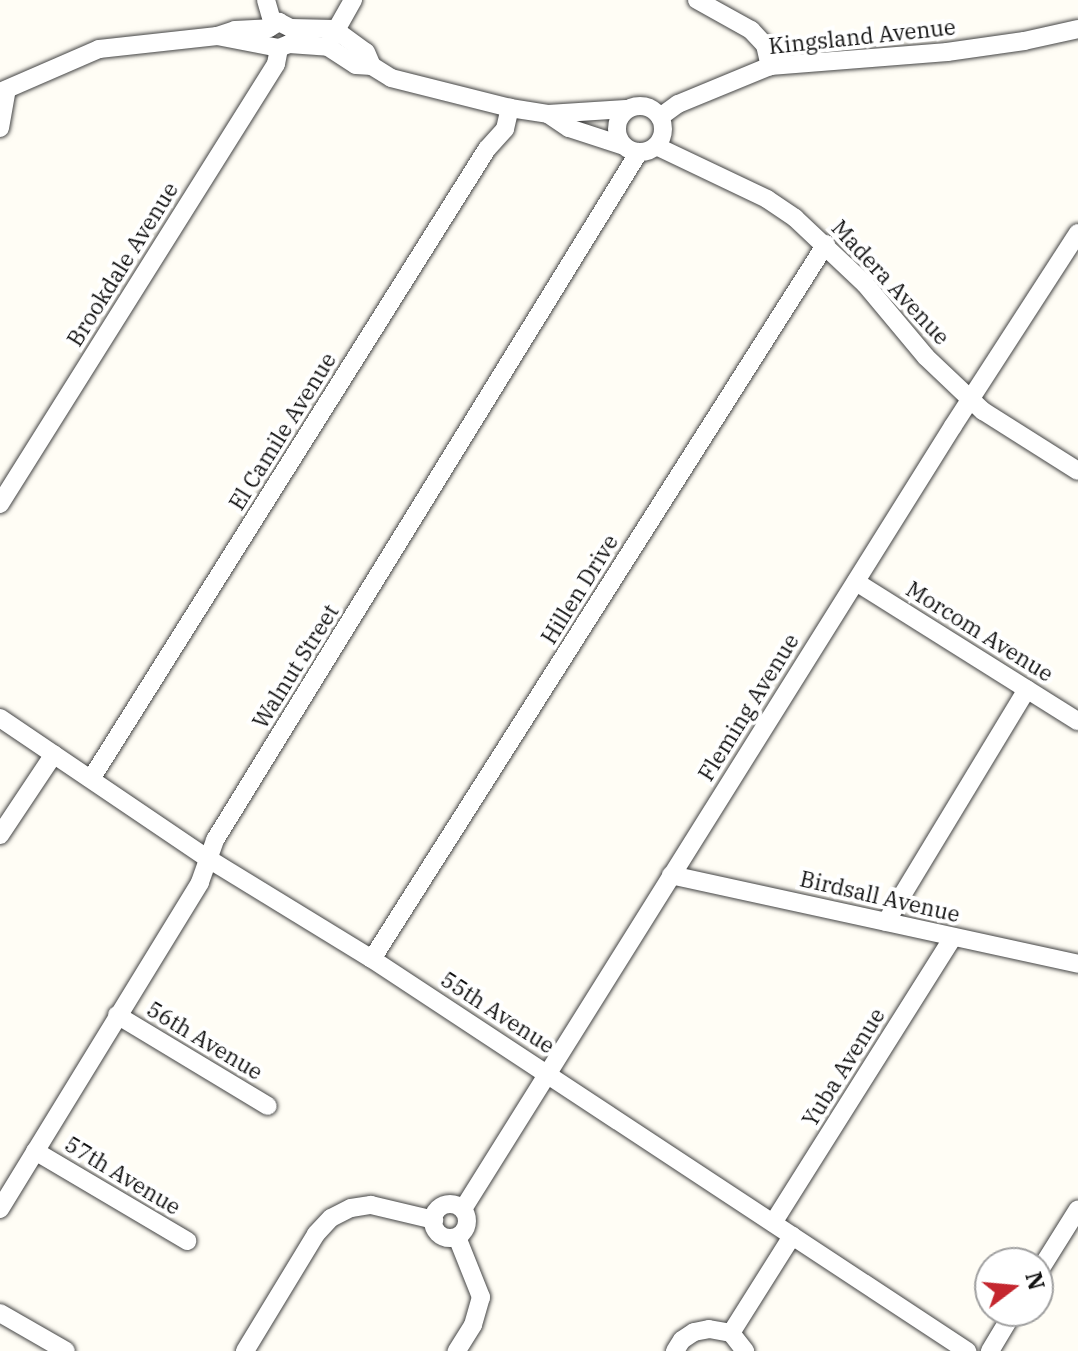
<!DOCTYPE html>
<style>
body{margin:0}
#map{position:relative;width:1078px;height:1351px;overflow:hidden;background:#fffdf5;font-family:"IBM Plex Serif",serif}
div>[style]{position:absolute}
.roads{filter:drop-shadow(0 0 2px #444) drop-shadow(0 0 2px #444)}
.minor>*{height:18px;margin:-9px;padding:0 9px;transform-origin:9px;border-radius:9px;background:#fff}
.minor>.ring{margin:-9px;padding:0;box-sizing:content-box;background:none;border:18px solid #fff;border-radius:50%}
span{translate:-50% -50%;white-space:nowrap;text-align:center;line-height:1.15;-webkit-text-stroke:8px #fff;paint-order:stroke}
.street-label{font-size:22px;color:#111}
.north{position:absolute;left:974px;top:1247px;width:80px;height:80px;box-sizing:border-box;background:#fff;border:2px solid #a0a0a0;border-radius:50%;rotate:74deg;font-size:22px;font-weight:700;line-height:32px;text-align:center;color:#111}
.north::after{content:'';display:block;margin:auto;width:28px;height:36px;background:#c4262e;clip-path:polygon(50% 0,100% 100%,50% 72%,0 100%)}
</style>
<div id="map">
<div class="roads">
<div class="minor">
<i style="left:266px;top:0;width:25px;rotate:74deg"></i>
<i style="left:697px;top:0;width:62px;rotate:29.1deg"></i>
<i style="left:751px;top:30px;width:21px;rotate:47deg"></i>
<i style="left:765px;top:45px;width:22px;rotate:77deg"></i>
<i style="left:217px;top:36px;width:63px;rotate:11deg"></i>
<i style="left:279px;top:48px;width:11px;rotate:-22deg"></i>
<i style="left:289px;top:44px;width:39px;rotate:4deg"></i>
<i style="left:328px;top:47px;width:33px;rotate:33deg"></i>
<i style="left:356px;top:65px;width:16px;rotate:4deg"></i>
<i style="left:372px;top:66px;width:22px;rotate:32deg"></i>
<i style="left:391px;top:78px;width:123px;rotate:14.1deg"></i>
<i style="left:510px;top:108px;width:38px;rotate:9deg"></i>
<i style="left:548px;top:114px;width:78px;rotate:-3.7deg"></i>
<i style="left:331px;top:39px;width:45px;rotate:-60.6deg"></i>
<i style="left:0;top:92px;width:108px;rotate:-23.5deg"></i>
<i style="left:99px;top:49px;width:119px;rotate:-6.3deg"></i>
<i style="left:217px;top:36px;width:19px;rotate:-18deg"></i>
<i style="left:235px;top:30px;width:34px;rotate:-3deg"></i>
<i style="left:269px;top:28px;width:12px;rotate:-31deg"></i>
<i style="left:279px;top:22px;width:13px;rotate:27deg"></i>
<i style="left:291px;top:28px;width:43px;rotate:1.3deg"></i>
<i style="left:334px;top:29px;width:39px;rotate:36deg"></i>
<i style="left:366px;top:52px;width:15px;rotate:67deg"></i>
<i class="ring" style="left:617px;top:106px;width:28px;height:28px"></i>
<i style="left:548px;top:114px;width:25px;rotate:34deg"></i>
<i style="left:569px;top:128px;width:58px;rotate:18.1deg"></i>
<i style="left:660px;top:117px;width:22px;rotate:-36deg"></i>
<i style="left:678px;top:104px;width:100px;rotate:-22.4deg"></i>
<i style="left:770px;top:66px;width:178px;rotate:-4.5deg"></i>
<i style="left:947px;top:52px;width:78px;rotate:-8.1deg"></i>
<i style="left:1024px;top:41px;width:55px;rotate:-12.5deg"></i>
<i style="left:0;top:128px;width:39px;rotate:-80deg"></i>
<i style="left:656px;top:146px;width:123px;rotate:25.5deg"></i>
<i style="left:767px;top:199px;width:34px;rotate:34deg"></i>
<i style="left:795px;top:218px;width:96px;rotate:43.3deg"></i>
<i style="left:865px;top:284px;width:95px;rotate:50.1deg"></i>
<i style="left:926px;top:357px;width:79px;rotate:43.5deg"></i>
<i style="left:983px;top:411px;width:112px;rotate:32.3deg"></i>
<i style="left:0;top:504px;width:519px;rotate:-57.9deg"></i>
<i style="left:276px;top:64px;width:16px;rotate:-79deg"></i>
<i style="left:856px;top:582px;width:262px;rotate:32.1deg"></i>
<i style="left:0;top:718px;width:250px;rotate:34.1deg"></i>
<i style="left:207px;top:858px;width:193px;rotate:31.5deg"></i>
<i style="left:372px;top:959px;width:713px;rotate:33.38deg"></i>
<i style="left:91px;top:779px;width:744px;rotate:-57.85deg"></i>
<i style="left:487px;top:149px;width:27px;rotate:-48deg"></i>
<i style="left:505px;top:129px;width:22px;rotate:-77deg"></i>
<i style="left:0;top:835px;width:97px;rotate:-56.3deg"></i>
<i style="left:671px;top:875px;width:417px;rotate:12.3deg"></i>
<i style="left:886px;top:922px;width:272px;rotate:-58.8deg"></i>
<i style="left:372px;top:959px;width:847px;rotate:-57.59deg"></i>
<i style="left:117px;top:1015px;width:176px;rotate:31.1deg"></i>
<i style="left:35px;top:1151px;width:177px;rotate:30.6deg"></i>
<i class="ring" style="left:433px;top:1204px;width:16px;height:16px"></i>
<i style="left:0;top:1209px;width:383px;rotate:-58.5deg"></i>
<i style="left:200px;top:882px;width:45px;rotate:-70.3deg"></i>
<i style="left:215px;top:840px;width:808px;rotate:-58.36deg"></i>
<i style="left:463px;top:1209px;width:924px;rotate:-57.96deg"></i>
<i style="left:953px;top:426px;width:230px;rotate:-57.1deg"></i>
<i style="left:773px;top:1223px;width:338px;rotate:-57.8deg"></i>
<i style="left:457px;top:1237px;width:65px;rotate:68.2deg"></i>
<i style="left:481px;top:1297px;width:29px;rotate:106deg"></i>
<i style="left:473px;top:1325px;width:31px;rotate:122deg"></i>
<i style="left:1038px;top:1273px;width:75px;rotate:-58deg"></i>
<i style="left:0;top:1313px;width:76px;rotate:29.9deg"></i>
<i style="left:731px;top:1333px;width:115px;rotate:-57.8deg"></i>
<i style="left:731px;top:1333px;width:23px;rotate:52deg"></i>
<i style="left:245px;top:1351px;width:137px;rotate:-58.7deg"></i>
<i style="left:316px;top:1234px;width:22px;rotate:-47deg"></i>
<i style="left:331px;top:1218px;width:22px;rotate:-27deg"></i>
<i style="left:351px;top:1208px;width:20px;rotate:-9deg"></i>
<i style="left:371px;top:1205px;width:65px;rotate:13.4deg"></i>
<i style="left:675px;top:1351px;width:13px;rotate:-58deg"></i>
<i style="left:682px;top:1340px;width:14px;rotate:-34deg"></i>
<i style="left:694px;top:1332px;width:15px;rotate:-11deg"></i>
<i style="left:709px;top:1329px;width:22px;rotate:10deg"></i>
<i style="left:990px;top:1351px;width:47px;rotate:-59deg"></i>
</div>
</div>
<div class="street-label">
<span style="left:862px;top:36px;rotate:-6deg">Kingsland Avenue</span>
<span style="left:122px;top:264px;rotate:-58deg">Brookdale Avenue</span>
<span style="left:891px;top:282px;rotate:47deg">Madera Avenue</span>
<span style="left:282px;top:431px;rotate:-58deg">El Camile Avenue</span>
<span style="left:579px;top:589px;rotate:-58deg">Hillen Drive</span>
<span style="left:980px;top:631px;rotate:32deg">Morcom Avenue</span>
<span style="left:295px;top:666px;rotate:-58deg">Walnut Street</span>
<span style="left:748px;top:707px;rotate:-58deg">Fleming Avenue</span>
<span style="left:880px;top:896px;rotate:13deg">Birdsall Avenue</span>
<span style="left:498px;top:1012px;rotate:33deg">55th Avenue</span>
<span style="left:205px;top:1040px;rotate:31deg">56th Avenue</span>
<span style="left:843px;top:1067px;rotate:-58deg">Yuba Avenue</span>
<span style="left:123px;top:1175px;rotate:31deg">57th Avenue</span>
</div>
<div class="north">N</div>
</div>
